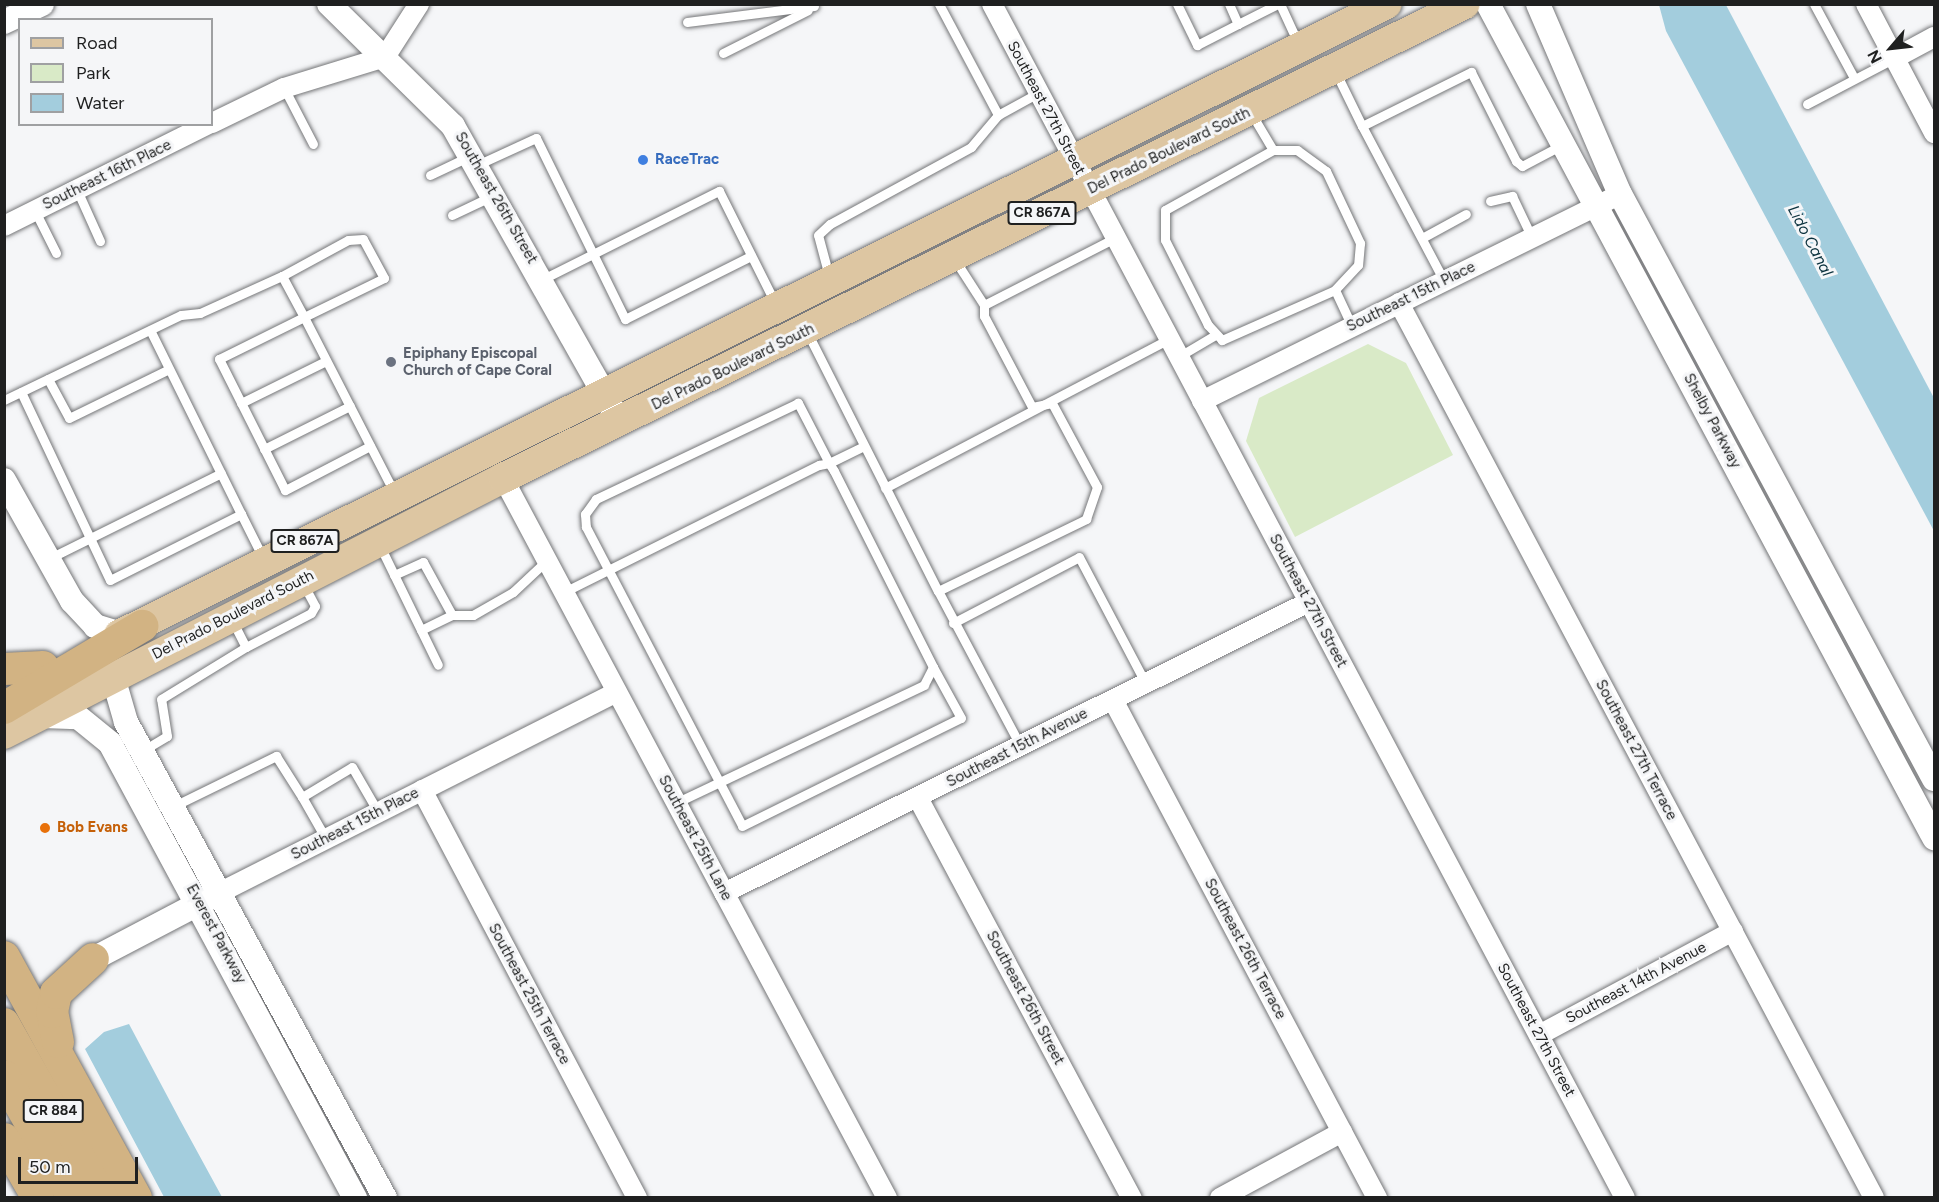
<!DOCTYPE html>
<style>
body{margin:0}
#map{position:relative;width:1939px;height:1202px;overflow:hidden;background:#f5f6f8;font-family:Figtree,sans-serif}
div>[style]{position:absolute}
.green>*{inset:0;background:#d9eac7}
.water>*{inset:0;background:#a3cddd}
.roads{filter:drop-shadow(0 0 2px #757678) drop-shadow(0 0 2px #757678)}
.service>*{height:9px;margin:-4.5px;padding:0 4.5px;transform-origin:4.5px;border-radius:4.5px;background:#fff}
.minor>*{height:20px;margin:-10px;padding:0 10px;transform-origin:10px;border-radius:10px;background:#fff}
.tertiary>*{height:24px;margin:-12px;padding:0 12px;transform-origin:12px;border-radius:12px;background:#fff}
.primary>*{height:30px;margin:-15px;padding:0 15px;transform-origin:15px;border-radius:15px;background:#ddc6a2}
.trunk>*{height:32px;margin:-16px;padding:0 16px;transform-origin:16px;border-radius:16px;background:#d2b383}
.dots>*{width:16px;height:16px;translate:-50% -50%;box-sizing:border-box;border:3px solid #f5f6f8;border-radius:50%}
span{translate:-50% -50%;white-space:nowrap;text-align:center;line-height:1.15;-webkit-text-stroke:6px #f5f6f8;paint-order:stroke}
.shield-label span{padding:2px 4px;background:#f5f6f8;border:2px solid;border-radius:4px;-webkit-text-stroke-width:0}
.shield-label{font-size:14px;color:#1f2020;font-weight:700}
.street-label{font-size:15px;color:#1f2020}
.shop-label{font-size:15px;color:#366cbe;font-weight:700}
.left{translate:0 -50%;text-align:left}
.worship-label{font-size:15px;color:#5b616d;font-weight:700}
.food-label{font-size:15px;color:#c56008;font-weight:700}
.water-label{font-size:16px;color:#0a313d;font-style:italic}
.frame{position:absolute;inset:0;border:6px solid #1f2020;pointer-events:none}
.legend{position:absolute;left:18px;top:18px;width:195px;height:108px;box-sizing:border-box;background:#f5f6f8;border:2px solid #9fa0a2;margin:0;padding:8px 10px;list-style:none;font-size:18px;color:#1f2020}
.legend li{display:flex;align-items:center;gap:12px;height:30px}
.legend b{width:30px;border:2px solid #9fa0a2}
.north{position:absolute;left:1861px;top:18px;width:60px;height:60px;-webkit-text-stroke:4px #f5f6f8;paint-order:stroke;rotate:242deg;font-size:16px;font-weight:700;line-height:24px;text-align:center;color:#1f2020}
.north::after{content:'';display:block;margin:auto;width:21px;height:27px;background:#1f2020;clip-path:polygon(50% 0,100% 100%,50% 72%,0 100%)}
.scale{position:absolute;left:18px;top:1157px;width:120px;height:27px;box-sizing:border-box;border:3px solid #1f2020;border-top:0;padding-left:8px;font-size:18px;line-height:21px;white-space:nowrap;color:#1f2020;-webkit-text-stroke:4px #f5f6f8;paint-order:stroke}
</style>
<div id="map">
<div class="green">
<i style="clip-path:polygon(1368px 344px,1406px 363px,1453px 455px,1295px 537px,1246px 441px,1259px 398px)"></i>
</div>
<div class="water">
<i style="clip-path:polygon(1659px 5px,1726px 5px,1934px 398px,1934px 531px,1666px 31px)"></i>
<i style="clip-path:polygon(129px 1024px,180px 1120px,222px 1197px,164px 1197px,85px 1049px,104px 1032px)"></i>
</div>
<div class="roads">
<div class="service">
<i style="left:939px;top:4px;width:126px;rotate:62deg"></i>
<i style="left:1177px;top:4px;width:46px;rotate:64deg"></i>
<i style="left:1197px;top:45px;width:46px;rotate:-27.1deg"></i>
<i style="left:1229px;top:4px;width:22px;rotate:66deg"></i>
<i style="left:1238px;top:24px;width:45px;rotate:-26.6deg"></i>
<i style="left:1280px;top:4px;width:43px;rotate:65.2deg"></i>
<i style="left:1814px;top:4px;width:84px;rotate:61.6deg"></i>
<i style="left:687px;top:22px;width:128px;rotate:-7.2deg"></i>
<i style="left:723px;top:53px;width:95px;rotate:-26.8deg"></i>
<i style="left:1335px;top:71px;width:61px;rotate:63.9deg"></i>
<i style="left:1362px;top:126px;width:122px;rotate:-26.4deg"></i>
<i style="left:1471px;top:72px;width:100px;rotate:63.2deg"></i>
<i style="left:1516px;top:161px;width:8px;rotate:40deg"></i>
<i style="left:1522px;top:166px;width:45px;rotate:-27.7deg"></i>
<i style="left:284px;top:88px;width:63px;rotate:62.6deg"></i>
<i style="left:1807px;top:104px;width:99px;rotate:-27.6deg"></i>
<i style="left:1251px;top:113px;width:43px;rotate:59.3deg"></i>
<i style="left:1362px;top:126px;width:175px;rotate:62.1deg"></i>
<i style="left:1273px;top:150px;width:24px"></i>
<i style="left:1297px;top:150px;width:36px;rotate:36deg"></i>
<i style="left:1326px;top:171px;width:80px;rotate:64.7deg"></i>
<i style="left:1360px;top:243px;width:22px;rotate:95deg"></i>
<i style="left:1358px;top:265px;width:34px;rotate:133deg"></i>
<i style="left:1335px;top:290px;width:124px;rotate:156.1deg"></i>
<i style="left:1222px;top:340px;width:21px;rotate:-133deg"></i>
<i style="left:1208px;top:325px;width:95px;rotate:-116.8deg"></i>
<i style="left:1165px;top:240px;width:30px;rotate:-90deg"></i>
<i style="left:1165px;top:210px;width:124px;rotate:-29.1deg"></i>
<i style="left:477px;top:165px;width:65px;rotate:-24.6deg"></i>
<i style="left:536px;top:138px;width:202px;rotate:63.8deg"></i>
<i style="left:625px;top:319px;width:141px;rotate:-26.6deg"></i>
<i style="left:430px;top:175px;width:44px;rotate:-25.4deg"></i>
<i style="left:77px;top:190px;width:56px;rotate:65.7deg"></i>
<i style="left:1490px;top:201px;width:23px;rotate:-13deg"></i>
<i style="left:1512px;top:196px;width:47px;rotate:64.5deg"></i>
<i style="left:35px;top:211px;width:47px;rotate:63.4deg"></i>
<i style="left:452px;top:215px;width:44px;rotate:-25.4deg"></i>
<i style="left:1422px;top:238px;width:50px;rotate:-28.6deg"></i>
<i style="left:955px;top:260px;width:54px;rotate:57.2deg"></i>
<i style="left:829px;top:276px;width:42px;rotate:-105deg"></i>
<i style="left:818px;top:235px;width:16px;rotate:-43deg"></i>
<i style="left:830px;top:224px;width:161px;rotate:-28.6deg"></i>
<i style="left:971px;top:147px;width:42px;rotate:-49.8deg"></i>
<i style="left:998px;top:115px;width:46px;rotate:-28.8deg"></i>
<i style="left:543px;top:279px;width:197px;rotate:-26.6deg"></i>
<i style="left:719px;top:191px;width:125px;rotate:63.4deg"></i>
<i style="left:1335px;top:290px;width:40px;rotate:65deg"></i>
<i style="left:807px;top:332px;width:290px;rotate:63.2deg"></i>
<i style="left:1178px;top:357px;width:43px;rotate:-30.7deg"></i>
<i style="left:48px;top:379px;width:44px;rotate:61.7deg"></i>
<i style="left:69px;top:418px;width:111px;rotate:-26.1deg"></i>
<i style="left:21px;top:392px;width:208px;rotate:64.7deg"></i>
<i style="left:110px;top:580px;width:147px;rotate:-26.7deg"></i>
<i style="left:241px;top:514px;width:205px;rotate:-116.3deg"></i>
<i style="left:4px;top:400px;width:196px;rotate:-25.7deg"></i>
<i style="left:181px;top:315px;width:19px;rotate:-6deg"></i>
<i style="left:200px;top:313px;width:90px;rotate:-24.3deg"></i>
<i style="left:241px;top:403px;width:95px;rotate:-26.3deg"></i>
<i style="left:370px;top:446px;width:96px;rotate:152.6deg"></i>
<i style="left:285px;top:490px;width:147px;rotate:-116.7deg"></i>
<i style="left:219px;top:359px;width:95px;rotate:-26.3deg"></i>
<i style="left:304px;top:317px;width:89px;rotate:-26deg"></i>
<i style="left:384px;top:278px;width:44px;rotate:-118.3deg"></i>
<i style="left:363px;top:239px;width:15px;rotate:176deg"></i>
<i style="left:348px;top:240px;width:75px;rotate:151.4deg"></i>
<i style="left:282px;top:276px;width:47px;rotate:61.8deg"></i>
<i style="left:304px;top:317px;width:199px;rotate:62.8deg"></i>
<i style="left:864px;top:446px;width:39px;rotate:154deg"></i>
<i style="left:829px;top:463px;width:68px;rotate:-117.3deg"></i>
<i style="left:798px;top:403px;width:224px;rotate:154.6deg"></i>
<i style="left:596px;top:499px;width:19px;rotate:126deg"></i>
<i style="left:585px;top:514px;width:13px;rotate:86deg"></i>
<i style="left:586px;top:527px;width:337px;rotate:62.4deg"></i>
<i style="left:742px;top:826px;width:244px;rotate:-26.3deg"></i>
<i style="left:961px;top:718px;width:58px;rotate:-118.8deg"></i>
<i style="left:264px;top:449px;width:96px;rotate:-26.6deg"></i>
<i style="left:885px;top:488px;width:321px;rotate:-27.7deg"></i>
<i style="left:241px;top:514px;width:49px;rotate:63.4deg"></i>
<i style="left:380px;top:546px;width:132px;rotate:64deg"></i>
<i style="left:48px;top:559px;width:193px;rotate:-26.4deg"></i>
<i style="left:394px;top:575px;width:32px;rotate:-24deg"></i>
<i style="left:423px;top:562px;width:60px;rotate:61.3deg"></i>
<i style="left:564px;top:592px;width:285px;rotate:-26.5deg"></i>
<i style="left:819px;top:465px;width:10px;rotate:-11deg"></i>
<i style="left:829px;top:463px;width:9px;rotate:58deg"></i>
<i style="left:834px;top:471px;width:220px;rotate:63.2deg"></i>
<i style="left:933px;top:667px;width:20px;rotate:117deg"></i>
<i style="left:924px;top:685px;width:275px;rotate:154.6deg"></i>
<i style="left:233px;top:622px;width:28px;rotate:63deg"></i>
<i style="left:246px;top:647px;width:73px;rotate:-27.6deg"></i>
<i style="left:311px;top:613px;width:8px;rotate:-60deg"></i>
<i style="left:315px;top:606px;width:24px;rotate:-118deg"></i>
<i style="left:953px;top:623px;width:142px;rotate:-27.6deg"></i>
<i style="left:1079px;top:557px;width:144px;rotate:62.2deg"></i>
<i style="left:421px;top:630px;width:34px;rotate:-26deg"></i>
<i style="left:452px;top:615px;width:21px"></i>
<i style="left:473px;top:615px;width:46px;rotate:-29.9deg"></i>
<i style="left:513px;top:592px;width:45px;rotate:-43.2deg"></i>
<i style="left:1021px;top:747px;width:177px;rotate:-118deg"></i>
<i style="left:938px;top:591px;width:165px;rotate:-25.9deg"></i>
<i style="left:1086px;top:519px;width:34px;rotate:-71deg"></i>
<i style="left:1097px;top:487px;width:95px;rotate:-118.2deg"></i>
<i style="left:1052px;top:403px;width:20px;rotate:169deg"></i>
<i style="left:1032px;top:407px;width:103px;rotate:-117.8deg"></i>
<i style="left:984px;top:316px;width:11px;rotate:-90deg"></i>
<i style="left:984px;top:305px;width:147px;rotate:-27.1deg"></i>
<i style="left:142px;top:751px;width:29px;rotate:-31deg"></i>
<i style="left:167px;top:736px;width:37px;rotate:-99deg"></i>
<i style="left:161px;top:699px;width:100px;rotate:-31.5deg"></i>
<i style="left:174px;top:806px;width:114px;rotate:-26.1deg"></i>
<i style="left:276px;top:756px;width:49px;rotate:57.6deg"></i>
<i style="left:326px;top:839px;width:48px;rotate:-119.7deg"></i>
<i style="left:302px;top:797px;width:58px;rotate:-31deg"></i>
<i style="left:352px;top:767px;width:52px;rotate:60deg"></i>
</div>
<div class="minor">
<i style="left:992px;top:4px;width:1351px;rotate:62.07deg"></i>
<i style="left:1866px;top:4px;width:146px;rotate:62.2deg"></i>
<i style="left:1895px;top:58px;width:44px;rotate:-28.3deg"></i>
<i style="left:212px;top:123px;width:80px;rotate:-25.9deg"></i>
<i style="left:284px;top:88px;width:106px;rotate:-17.1deg"></i>
<i style="left:385px;top:57px;width:63px;rotate:-57.3deg"></i>
<i style="left:4px;top:226px;width:229px;rotate:-26.5deg"></i>
<i style="left:1399px;top:303px;width:1013px;rotate:62.04deg"></i>
<i style="left:1202px;top:401px;width:466px;rotate:-26.3deg"></i>
<i style="left:503px;top:478px;width:816px;rotate:61.93deg"></i>
<i style="left:1113px;top:700px;width:564px;rotate:62.07deg"></i>
<i style="left:422px;top:790px;width:461px;rotate:62.2deg"></i>
<i style="left:918px;top:798px;width:454px;rotate:61.9deg"></i>
<i style="left:223px;top:891px;width:441px;rotate:-26.8deg"></i>
<i style="left:724px;top:893px;width:653px;rotate:-26.45deg"></i>
<i style="left:1539px;top:1035px;width:220px;rotate:-28.2deg"></i>
<i style="left:1220px;top:1198px;width:139px;rotate:-28.4deg"></i>
</div>
<div class="tertiary">
<i style="left:329px;top:4px;width:174px;rotate:44.5deg"></i>
<i style="left:453px;top:126px;width:326px;rotate:60.6deg"></i>
<i style="left:1488px;top:4px;width:946px;rotate:61.86deg"></i>
<i style="left:1538px;top:4px;width:207px;rotate:66.7deg"></i>
<i style="left:1620px;top:194px;width:664px;rotate:61.78deg"></i>
<i style="left:4px;top:22px;width:42px;rotate:-25.3deg"></i>
<i style="left:4px;top:480px;width:139px;rotate:60.7deg"></i>
<i style="left:72px;top:601px;width:34px;rotate:47deg"></i>
<i style="left:95px;top:626px;width:28px;rotate:17deg"></i>
<i style="left:113px;top:677px;width:47px;rotate:73.9deg"></i>
<i style="left:126px;top:722px;width:542px;rotate:61.45deg"></i>
<i style="left:42px;top:716px;width:36px;rotate:2deg"></i>
<i style="left:78px;top:717px;width:41px;rotate:39.1deg"></i>
<i style="left:110px;top:743px;width:517px;rotate:61.7deg"></i>
<i style="left:93px;top:959px;width:136px;rotate:-27.7deg"></i>
</div>
<div class="primary">
<i style="left:119px;top:635px;width:1416px;rotate:-26.46deg"></i>
<i style="left:4px;top:734px;width:561px;rotate:-27.16deg"></i>
<i style="left:503px;top:478px;width:1072px;rotate:-26.23deg"></i>
</div>
<div class="trunk">
<i style="left:4px;top:669px;width:39px;rotate:-3deg"></i>
<i style="left:4px;top:708px;width:161px;rotate:-30.7deg"></i>
<i style="left:4px;top:957px;width:275px;rotate:61.3deg"></i>
<i style="left:4px;top:1024px;width:200px;rotate:60.6deg"></i>
<i style="left:58px;top:1042px;width:31px;rotate:-101deg"></i>
<i style="left:52px;top:1012px;width:19px;rotate:-78deg"></i>
<i style="left:56px;top:993px;width:50px;rotate:-42.6deg"></i>
<i style="left:4px;top:1076px;width:140px;rotate:60.5deg"></i>
<i style="left:4px;top:1139px;width:68px;rotate:60deg"></i>
</div>
</div>
<div class="dots">
<i style="left:643px;top:160px;background:#3f7fe0"></i>
<i style="left:391px;top:362px;background:#6b7280"></i>
<i style="left:45px;top:828px;background:#e8710a"></i>
</div>
<div class="shield-label">
<span style="left:1042px;top:213px">CR 867A</span>
<span style="left:305px;top:541px">CR 867A</span>
<span style="left:53px;top:1111px">CR 884</span>
</div>
<div class="street-label">
<span style="left:1046px;top:108px;rotate:62deg">Southeast 27th Street</span>
<span style="left:1169px;top:151px;rotate:-26deg">Del Prado Boulevard South</span>
<span style="left:107px;top:175px;rotate:-26deg">Southeast 16th Place</span>
<span style="left:496px;top:198px;rotate:60deg">Southeast 26th Street</span>
<span style="left:1411px;top:297px;rotate:-26deg">Southeast 15th Place</span>
<span style="left:733px;top:367px;rotate:-26deg">Del Prado Boulevard South</span>
<span style="left:1712px;top:421px;rotate:62deg">Shelby Parkway</span>
<span style="left:1308px;top:601px;rotate:62deg">Southeast 27th Street</span>
<span style="left:233px;top:615px;rotate:-27deg">Del Prado Boulevard South</span>
<span style="left:1017px;top:748px;rotate:-27deg">Southeast 15th Avenue</span>
<span style="left:1636px;top:750px;rotate:62deg">Southeast 27th Terrace</span>
<span style="left:355px;top:824px;rotate:-27deg">Southeast 15th Place</span>
<span style="left:695px;top:838px;rotate:62deg">Southeast 25th Lane</span>
<span style="left:216px;top:934px;rotate:62deg">Everest Parkway</span>
<span style="left:1245px;top:949px;rotate:62deg">Southeast 26th Terrace</span>
<span style="left:1636px;top:983px;rotate:-28deg">Southeast 14th Avenue</span>
<span style="left:529px;top:994px;rotate:62deg">Southeast 25th Terrace</span>
<span style="left:1025px;top:998px;rotate:62deg">Southeast 26th Street</span>
<span style="left:1536px;top:1030px;rotate:62deg">Southeast 27th Street</span>
</div>
<div class="shop-label">
<span class="left" style="left:655px;top:160px">RaceTrac</span>
</div>
<div class="worship-label">
<span class="left" style="left:403px;top:362px">Epiphany Episcopal<br>Church of Cape Coral</span>
</div>
<div class="food-label">
<span class="left" style="left:57px;top:828px">Bob Evans</span>
</div>
<div class="water-label">
<span style="left:1810px;top:241px;rotate:62deg">Lido Canal</span>
</div>
<div class="frame"></div>
<ul class="legend">
<li><b style="height:8px;background:#ddc6a2"></b>Road</li>
<li><b style="height:16px;background:#d9eac7"></b>Park</li>
<li><b style="height:16px;background:#a3cddd"></b>Water</li>
</ul>
<div class="north">N</div>
<div class="scale">50 m</div>
</div>
